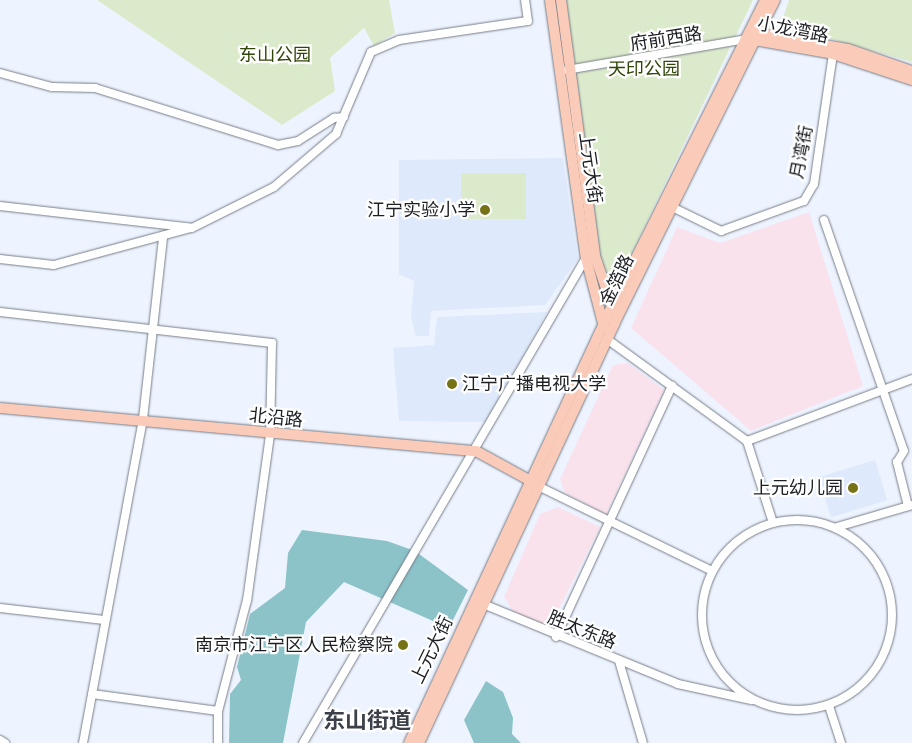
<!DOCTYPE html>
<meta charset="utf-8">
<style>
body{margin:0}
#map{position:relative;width:912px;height:743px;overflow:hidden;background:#edf4ff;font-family:"Varela Round","Noto Sans SC",sans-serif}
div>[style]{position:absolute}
.commercial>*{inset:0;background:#fae2ed}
.built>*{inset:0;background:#dee9fb;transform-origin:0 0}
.green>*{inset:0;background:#dceacc;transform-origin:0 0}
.water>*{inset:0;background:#8bc3c9}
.roads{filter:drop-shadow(0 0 1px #777d87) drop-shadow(0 0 1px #777d87)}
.minor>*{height:8px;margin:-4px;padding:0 4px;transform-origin:4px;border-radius:4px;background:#fff}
.minor>.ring{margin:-4px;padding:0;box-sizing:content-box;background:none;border:8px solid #fff;border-radius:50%}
.major>*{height:10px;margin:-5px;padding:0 5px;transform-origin:5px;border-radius:5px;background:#fbcbb9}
.dots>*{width:14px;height:14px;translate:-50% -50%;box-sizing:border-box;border:2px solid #fff;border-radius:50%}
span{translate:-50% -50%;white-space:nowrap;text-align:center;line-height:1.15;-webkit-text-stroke:4.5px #fff;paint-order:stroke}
.street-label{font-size:18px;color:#1c1f23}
.park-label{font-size:18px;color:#304608}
.poi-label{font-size:18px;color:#1c1f23}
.right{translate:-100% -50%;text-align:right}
.left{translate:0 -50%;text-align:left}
.district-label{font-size:22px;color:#3b4049;font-weight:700}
</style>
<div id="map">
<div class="commercial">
<i style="clip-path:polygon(809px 212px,863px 386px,751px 431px,631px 328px,677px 227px,720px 243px)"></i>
<i style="clip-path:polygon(628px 363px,664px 390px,606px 514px,565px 493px,560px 479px,613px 365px)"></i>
<i style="clip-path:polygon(558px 507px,600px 527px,550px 627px,514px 613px,504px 597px,540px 514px)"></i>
</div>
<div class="built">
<i style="clip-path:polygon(563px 158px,578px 259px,545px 305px,431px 311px,429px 336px,416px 336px,411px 317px,414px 281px,399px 274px,399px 160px)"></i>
<i style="clip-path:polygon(547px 312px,487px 422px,399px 421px,393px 348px,434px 345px,437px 317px)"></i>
<i style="left:875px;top:460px;width:42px;height:59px;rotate:73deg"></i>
</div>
<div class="green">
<i style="clip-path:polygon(97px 0,389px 0,395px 33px,374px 46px,364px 28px,330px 58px,335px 91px,282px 125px)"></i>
<i style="clip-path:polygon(565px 0,753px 0,613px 292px,600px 255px)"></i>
<i style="clip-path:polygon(789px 0,912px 0,912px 62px,789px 27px,783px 18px)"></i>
<i style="left:461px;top:173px;width:65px;height:46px"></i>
</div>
<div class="water">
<i style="clip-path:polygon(302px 530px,387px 541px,415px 551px,468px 590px,449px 628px,344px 582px,306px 622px,283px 743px,229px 743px,230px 694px,241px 680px,237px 667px,250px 614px,285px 588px,288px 553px)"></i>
<i style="clip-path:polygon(486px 681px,503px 692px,513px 718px,512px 734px,521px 743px,474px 743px,464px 720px)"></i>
</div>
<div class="roads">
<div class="minor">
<i style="left:567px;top:70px;width:182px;rotate:-9.8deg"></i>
<i style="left:0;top:73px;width:54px;rotate:15.1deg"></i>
<i style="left:52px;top:87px;width:43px;rotate:1.3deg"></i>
<i style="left:95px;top:88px;width:192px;rotate:17.3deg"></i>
<i style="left:278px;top:145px;width:20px;rotate:-11deg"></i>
<i style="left:298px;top:141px;width:43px;rotate:-32.6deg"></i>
<i style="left:334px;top:118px;width:10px;rotate:-6deg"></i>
<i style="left:0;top:206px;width:193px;rotate:6.5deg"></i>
<i style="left:192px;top:228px;width:92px;rotate:-26.6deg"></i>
<i style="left:274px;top:187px;width:82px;rotate:-40.5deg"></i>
<i style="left:336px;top:134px;width:89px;rotate:-66.9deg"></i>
<i style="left:371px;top:52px;width:30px;rotate:-23deg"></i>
<i style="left:399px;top:40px;width:130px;rotate:-8.4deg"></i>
<i style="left:528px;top:21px;width:21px;rotate:-98deg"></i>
<i style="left:672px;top:207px;width:55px;rotate:26.1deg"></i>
<i style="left:721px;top:231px;width:88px;rotate:-19.9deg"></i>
<i style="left:804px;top:201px;width:20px;rotate:-60deg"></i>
<i style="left:814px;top:184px;width:131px;rotate:-81.7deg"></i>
<i style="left:824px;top:220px;width:244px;rotate:70.9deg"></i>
<i style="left:904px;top:451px;width:13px;rotate:122deg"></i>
<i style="left:897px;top:462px;width:45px;rotate:76deg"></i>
<i style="left:0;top:259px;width:54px;rotate:6.3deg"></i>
<i style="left:54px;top:265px;width:141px;rotate:-15.2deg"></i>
<i style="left:0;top:312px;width:274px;rotate:6.5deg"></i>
<i style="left:272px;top:343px;width:92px;rotate:91.2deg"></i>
<i style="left:270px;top:435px;width:167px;rotate:97.9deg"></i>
<i style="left:247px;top:600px;width:115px;rotate:104.6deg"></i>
<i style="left:218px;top:711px;width:127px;rotate:-172.3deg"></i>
<i style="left:607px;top:339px;width:173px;rotate:36.1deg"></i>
<i style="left:747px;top:441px;width:86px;rotate:72.4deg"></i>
<i style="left:747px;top:441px;width:176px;rotate:-20.6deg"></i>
<i style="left:540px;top:487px;width:191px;rotate:26deg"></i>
<i class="ring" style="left:702px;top:520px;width:182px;height:182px"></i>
<i style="left:837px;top:527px;width:78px;rotate:-16.3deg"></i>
<i style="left:483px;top:604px;width:211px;rotate:22.3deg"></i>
<i style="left:678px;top:684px;width:75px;rotate:12.4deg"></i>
<i style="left:0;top:608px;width:105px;rotate:6.6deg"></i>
<i style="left:556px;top:637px;width:277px;rotate:-65.2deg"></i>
<i style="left:619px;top:661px;width:85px;rotate:73.7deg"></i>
<i style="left:829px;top:706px;width:39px;rotate:72deg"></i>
<i style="left:218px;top:711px;width:32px;rotate:90deg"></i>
<i style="left:0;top:740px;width:6px;rotate:31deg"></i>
<i style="left:83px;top:743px;width:330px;rotate:-79.5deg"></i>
<i style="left:143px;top:419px;width:182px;rotate:-83.7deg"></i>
<i style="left:303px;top:743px;width:562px;rotate:-59.74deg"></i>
</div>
<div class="major">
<i style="left:550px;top:0;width:260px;rotate:82.1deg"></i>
<i style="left:586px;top:258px;width:71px;rotate:75.4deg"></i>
<i style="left:561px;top:0;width:258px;rotate:82.4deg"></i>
<i style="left:595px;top:256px;width:56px;rotate:71.2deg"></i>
<i style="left:755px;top:33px;width:94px;rotate:9.8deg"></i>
<i style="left:848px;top:49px;width:68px;rotate:19deg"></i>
<i style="left:749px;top:39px;width:85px;rotate:10.1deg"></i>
<i style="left:833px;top:54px;width:83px;rotate:18.2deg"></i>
<i style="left:0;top:408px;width:478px;rotate:5.2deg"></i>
<i style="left:476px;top:451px;width:71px;rotate:28.7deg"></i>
<i style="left:409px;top:743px;width:468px;rotate:-65.1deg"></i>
<i style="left:606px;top:318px;width:356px;rotate:-63.4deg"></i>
<i style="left:419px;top:743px;width:464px;rotate:-65deg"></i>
<i style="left:615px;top:322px;width:360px;rotate:-63.6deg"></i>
</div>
</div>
<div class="dots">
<i style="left:485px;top:210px;background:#767216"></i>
<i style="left:452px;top:384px;background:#767216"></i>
<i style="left:853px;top:488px;background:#767216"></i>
<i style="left:403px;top:645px;background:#767216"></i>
</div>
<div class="street-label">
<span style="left:793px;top:30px;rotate:11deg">小龙湾路</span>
<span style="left:666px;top:39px;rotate:-9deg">府前西路</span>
<span style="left:802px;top:152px;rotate:-79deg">月湾街</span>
<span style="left:590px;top:168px;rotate:82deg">上元大街</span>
<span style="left:617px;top:280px;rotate:-64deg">金箔路</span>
<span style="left:276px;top:418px;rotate:6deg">北沿路</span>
<span style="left:582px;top:630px;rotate:22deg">胜太东路</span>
<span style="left:432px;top:650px;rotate:-64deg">上元大街</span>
</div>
<div class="park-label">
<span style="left:275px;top:55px">东山公园</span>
<span style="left:644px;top:69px">天印公园</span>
</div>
<div class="poi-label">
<span class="right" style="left:475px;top:210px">江宁实验小学</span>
<span class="left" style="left:462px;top:384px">江宁广播电视大学</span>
<span class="right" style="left:843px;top:488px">上元幼儿园</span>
<span class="right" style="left:393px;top:645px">南京市江宁区人民检察院</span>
</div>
<div class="district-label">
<span style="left:367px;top:722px">东山街道</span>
</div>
</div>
